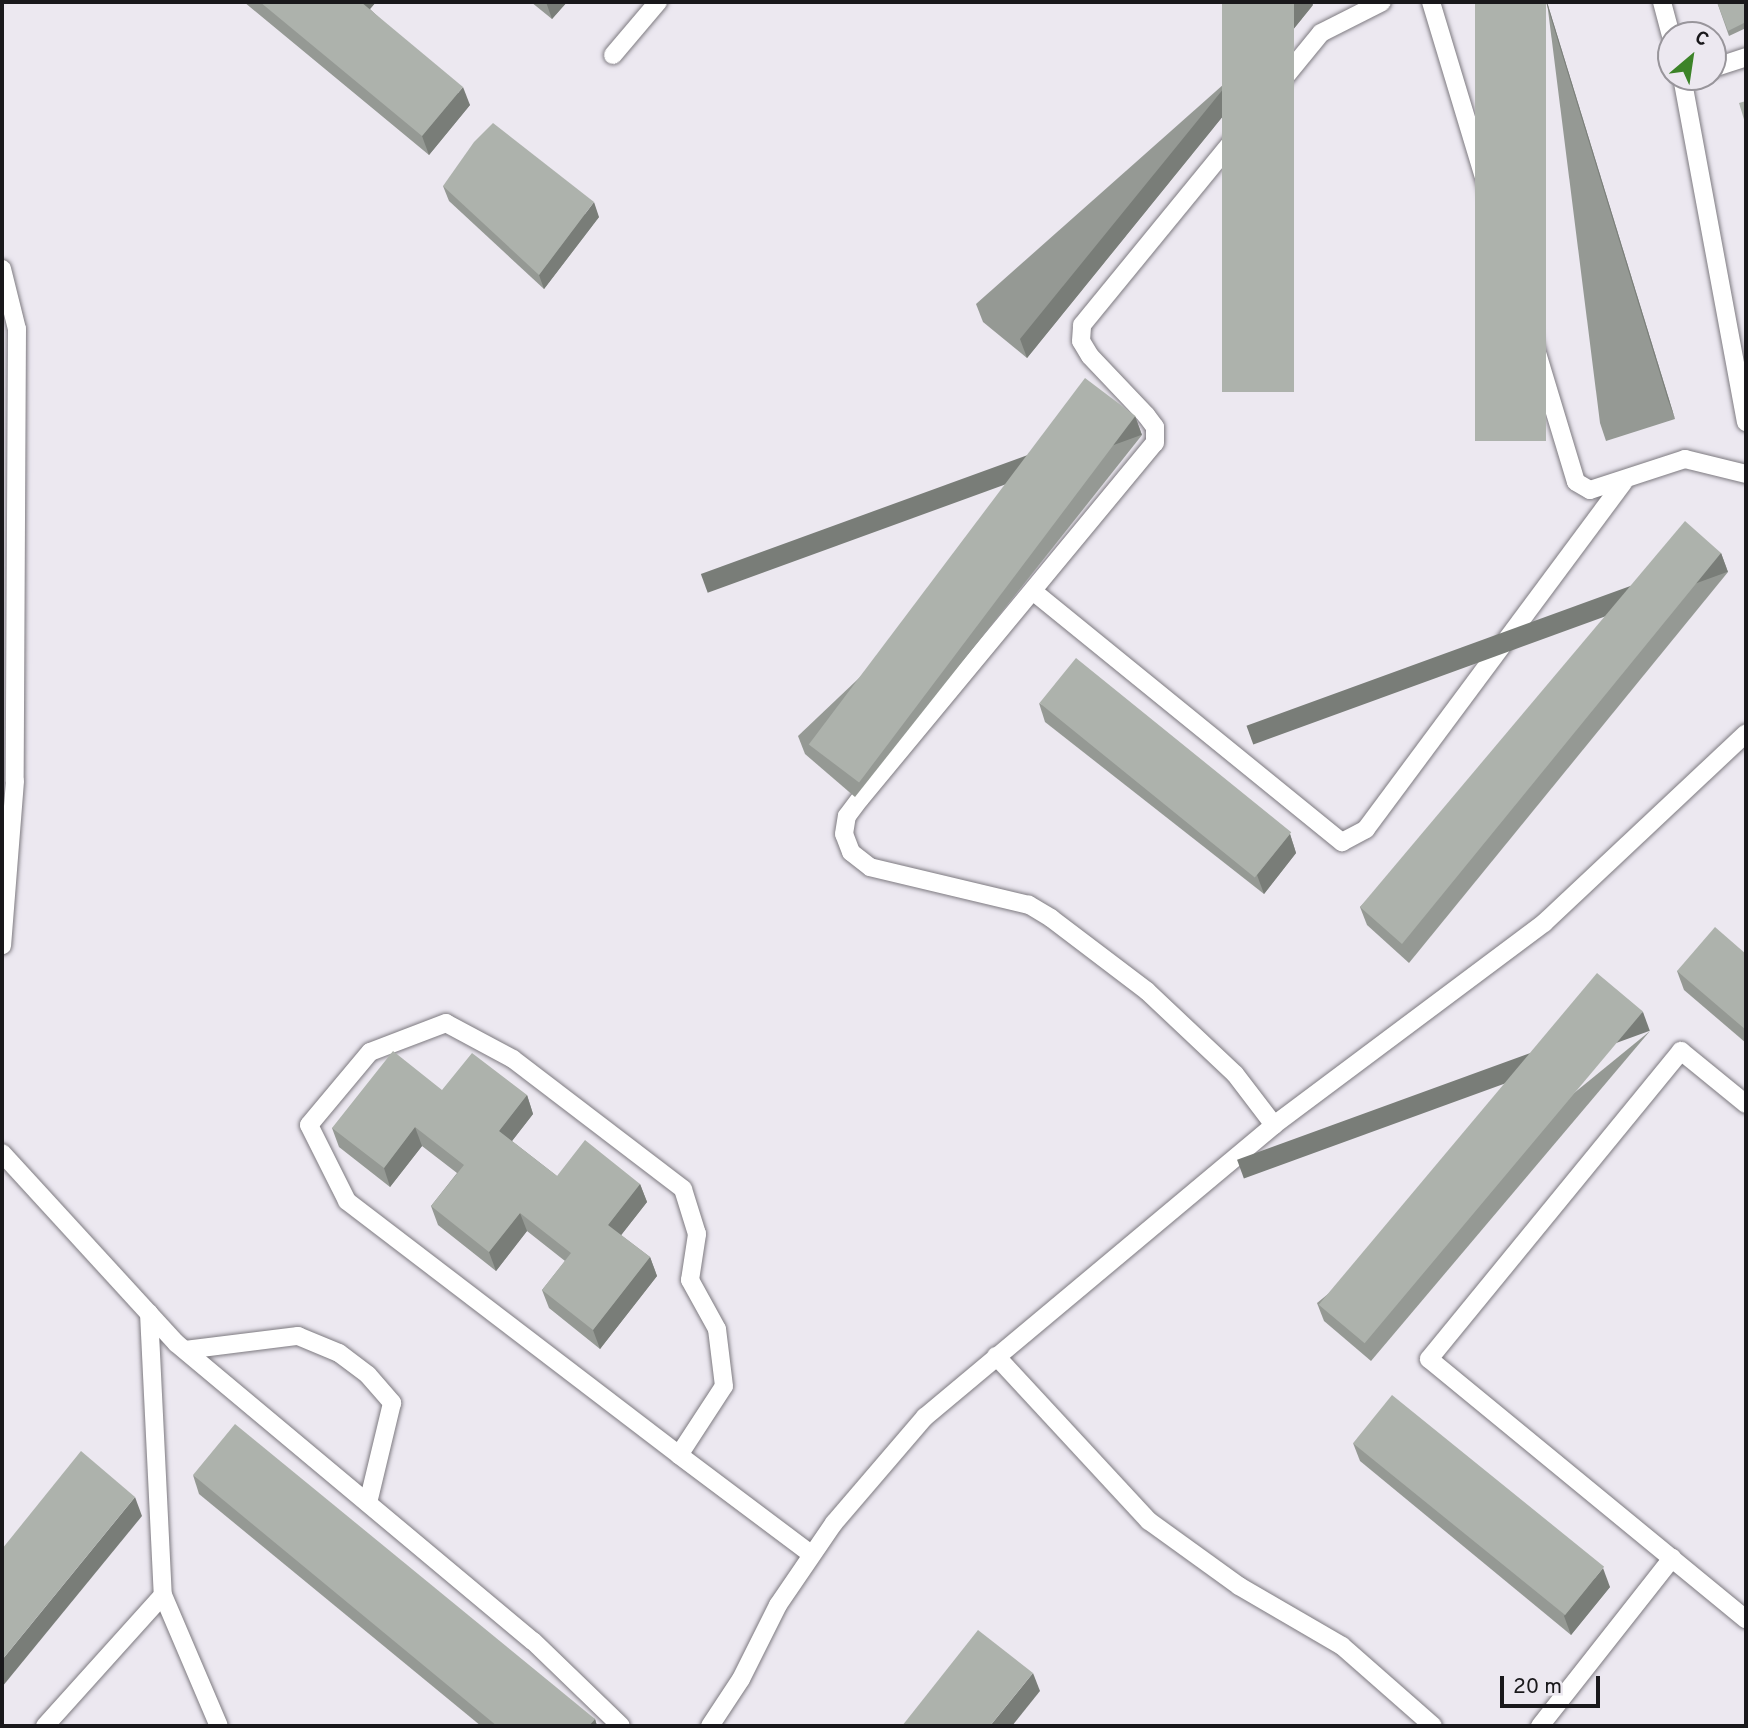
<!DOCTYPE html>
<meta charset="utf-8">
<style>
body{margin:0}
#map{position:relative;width:1748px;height:1728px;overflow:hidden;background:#ece8f0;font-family:Overpass,sans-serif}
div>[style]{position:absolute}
.roads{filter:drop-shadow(0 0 2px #7d7a80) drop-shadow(0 0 2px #7d7a80)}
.lane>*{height:18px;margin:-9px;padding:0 9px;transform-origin:9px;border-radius:9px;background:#fff}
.wall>*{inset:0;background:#959994}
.shaded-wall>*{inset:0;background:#797d78;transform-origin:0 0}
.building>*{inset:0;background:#adb2ac;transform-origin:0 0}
span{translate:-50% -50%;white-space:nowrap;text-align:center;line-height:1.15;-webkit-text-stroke:6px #ece8f0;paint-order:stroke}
.frame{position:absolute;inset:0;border:4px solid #19181b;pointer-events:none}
.north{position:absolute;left:1657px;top:21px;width:70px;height:70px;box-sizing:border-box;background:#ece8f0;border:2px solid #98959b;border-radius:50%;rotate:29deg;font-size:19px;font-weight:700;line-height:28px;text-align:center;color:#19181b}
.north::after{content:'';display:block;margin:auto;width:24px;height:32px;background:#3c8328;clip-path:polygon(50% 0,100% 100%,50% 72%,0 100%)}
.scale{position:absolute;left:1500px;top:1676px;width:100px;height:32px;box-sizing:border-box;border:4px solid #19181b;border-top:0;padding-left:9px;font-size:21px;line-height:24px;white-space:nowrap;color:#19181b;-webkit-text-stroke:5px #ece8f0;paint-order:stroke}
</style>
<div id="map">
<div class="roads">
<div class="lane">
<i style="left:1431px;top:2px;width:501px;rotate:73.19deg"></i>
<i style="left:1576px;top:482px;width:16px;rotate:30deg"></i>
<i style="left:1590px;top:490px;width:100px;rotate:-18.1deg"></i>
<i style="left:1685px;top:459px;width:63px;rotate:13.8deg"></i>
<i style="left:1662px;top:2px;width:35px;rotate:75deg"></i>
<i style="left:613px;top:55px;width:70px;rotate:-49.7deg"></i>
<i style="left:1713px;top:68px;width:35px;rotate:-18deg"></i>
<i style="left:1682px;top:77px;width:351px;rotate:79.5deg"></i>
<i style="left:2px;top:269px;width:62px;rotate:76deg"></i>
<i style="left:17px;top:329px;width:452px;rotate:90.3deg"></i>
<i style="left:15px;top:781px;width:165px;rotate:94.5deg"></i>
<i style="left:1034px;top:592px;width:397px;rotate:39.1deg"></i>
<i style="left:1342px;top:842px;width:27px;rotate:-28deg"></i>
<i style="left:1366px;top:829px;width:432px;rotate:-53.4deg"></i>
<i style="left:1746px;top:1104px;width:84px;rotate:-140.8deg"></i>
<i style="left:1681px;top:1051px;width:398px;rotate:129.3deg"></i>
<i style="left:1429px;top:1359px;width:410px;rotate:39.4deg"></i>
<i style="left:1274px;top:1125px;width:64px;rotate:-127.4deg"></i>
<i style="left:1235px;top:1074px;width:121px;rotate:-136.7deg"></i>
<i style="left:1147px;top:991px;width:121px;rotate:-142.8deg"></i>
<i style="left:1051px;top:918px;width:26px;rotate:-149deg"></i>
<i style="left:1029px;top:905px;width:163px;rotate:-166.6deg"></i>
<i style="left:870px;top:867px;width:24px;rotate:-142deg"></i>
<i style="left:851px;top:852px;width:19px;rotate:-111deg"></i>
<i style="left:844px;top:834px;width:18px;rotate:-81deg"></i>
<i style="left:847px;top:816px;width:21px;rotate:-53deg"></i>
<i style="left:860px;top:799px;width:462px;rotate:-50.4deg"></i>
<i style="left:1155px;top:443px;width:16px;rotate:-90deg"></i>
<i style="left:1155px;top:427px;width:15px;rotate:-127deg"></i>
<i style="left:1146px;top:415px;width:81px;rotate:-133.5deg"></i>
<i style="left:1090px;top:356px;width:17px;rotate:-121deg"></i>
<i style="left:1081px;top:341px;width:16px;rotate:-86deg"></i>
<i style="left:1082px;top:325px;width:377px;rotate:-50.7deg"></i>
<i style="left:1321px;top:33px;width:68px;rotate:-26.9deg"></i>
<i style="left:2px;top:1153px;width:258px;rotate:47.5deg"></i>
<i style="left:176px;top:1343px;width:465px;rotate:39.9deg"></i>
<i style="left:533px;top:1641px;width:122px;rotate:44deg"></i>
<i style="left:149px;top:1313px;width:282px;rotate:87.2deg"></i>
<i style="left:163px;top:1595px;width:142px;rotate:66.9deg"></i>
<i style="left:185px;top:1350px;width:114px;rotate:-7.1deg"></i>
<i style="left:298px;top:1336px;width:44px;rotate:22.5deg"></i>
<i style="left:339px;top:1353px;width:36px;rotate:37deg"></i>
<i style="left:368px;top:1375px;width:37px;rotate:49deg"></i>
<i style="left:392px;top:1403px;width:103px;rotate:103.5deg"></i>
<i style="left:996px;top:1356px;width:225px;rotate:47.2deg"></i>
<i style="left:1149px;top:1521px;width:111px;rotate:35.8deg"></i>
<i style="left:1239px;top:1586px;width:119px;rotate:30.2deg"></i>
<i style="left:1342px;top:1646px;width:121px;rotate:41.3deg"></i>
<i style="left:679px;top:1455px;width:82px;rotate:-56.9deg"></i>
<i style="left:724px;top:1386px;width:57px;rotate:-97deg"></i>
<i style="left:717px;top:1329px;width:56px;rotate:-118.9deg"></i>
<i style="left:690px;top:1280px;width:47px;rotate:-81.3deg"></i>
<i style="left:697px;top:1234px;width:47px;rotate:-107.3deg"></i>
<i style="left:683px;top:1189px;width:214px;rotate:-142.6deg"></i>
<i style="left:513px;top:1059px;width:76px;rotate:-151.8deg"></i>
<i style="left:446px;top:1023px;width:81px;rotate:159.1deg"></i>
<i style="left:370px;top:1052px;width:95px;rotate:129.9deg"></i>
<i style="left:309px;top:1125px;width:85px;rotate:63.4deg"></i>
<i style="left:347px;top:1201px;width:418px;rotate:37.4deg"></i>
<i style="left:679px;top:1455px;width:166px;rotate:36.9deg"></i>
<i style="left:45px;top:1726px;width:176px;rotate:-48deg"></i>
<i style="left:710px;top:1726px;width:56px;rotate:-56.6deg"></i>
<i style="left:741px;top:1679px;width:83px;rotate:-63.4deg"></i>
<i style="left:778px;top:1605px;width:99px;rotate:-55.7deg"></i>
<i style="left:834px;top:1523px;width:140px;rotate:-49.4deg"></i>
<i style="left:925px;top:1417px;width:455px;rotate:-39.9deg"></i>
<i style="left:1274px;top:1125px;width:337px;rotate:-36.8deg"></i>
<i style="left:1544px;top:923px;width:277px;rotate:-43.2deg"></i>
<i style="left:1540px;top:1726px;width:214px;rotate:-51.8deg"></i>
</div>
</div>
<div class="wall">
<i style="clip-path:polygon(244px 2px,376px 2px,370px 9px,470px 105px,429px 155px)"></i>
<i style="clip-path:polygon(531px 2px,567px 2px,552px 19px)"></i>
<i style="clip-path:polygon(1547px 2px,1675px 419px,1606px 441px,1600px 423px)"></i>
<i style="clip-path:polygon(1717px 2px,1746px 2px,1746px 28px,1729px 36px)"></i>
<i style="clip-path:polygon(1313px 5px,1027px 358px,983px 322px,976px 304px)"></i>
<i style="clip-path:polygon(443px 186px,599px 217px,544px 289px,449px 201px)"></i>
<i style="clip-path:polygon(1135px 416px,1142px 435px,855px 797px,805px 754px,798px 736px)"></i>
<i style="clip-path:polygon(1721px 553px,1728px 572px,1409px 963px,1367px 925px,1360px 907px)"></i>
<i style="clip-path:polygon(1039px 703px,1290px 834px,1296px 853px,1264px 894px,1045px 722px)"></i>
<i style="clip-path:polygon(1746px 954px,1746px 1043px,1684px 990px,1677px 971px)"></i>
<i style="clip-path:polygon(1650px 1031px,1371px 1361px,1324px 1321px,1317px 1303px)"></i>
<i style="clip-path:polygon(442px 1090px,527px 1095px,533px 1114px,512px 1141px,557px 1176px,640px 1184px,647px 1202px,621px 1235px,650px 1257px,657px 1276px,600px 1349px,549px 1308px,542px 1290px,565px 1261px,527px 1231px,496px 1271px,438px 1225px,431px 1206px,457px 1173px,422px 1146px,390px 1187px,339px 1147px,332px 1128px)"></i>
<i style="clip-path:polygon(1353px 1443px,1610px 1587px,1571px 1635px,1360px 1461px)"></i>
<i style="clip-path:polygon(193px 1475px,595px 1719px,597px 1726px,481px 1726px,199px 1494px)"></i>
</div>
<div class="shaded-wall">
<i style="clip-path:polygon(358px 2px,376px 2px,363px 17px)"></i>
<i style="clip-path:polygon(546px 2px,567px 2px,552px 19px)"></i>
<i style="clip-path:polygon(1294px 2px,1312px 2px,1313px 5px,1027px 358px,1020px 339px)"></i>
<i style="clip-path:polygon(1546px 2px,1547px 2px,1675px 419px,1668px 400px)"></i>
<i style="clip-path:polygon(463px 87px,470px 105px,429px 155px,422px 136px)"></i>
<i style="clip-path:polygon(594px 202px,599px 217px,544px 289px,539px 275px)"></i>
<i style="left:1135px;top:416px;width:20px;height:462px;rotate:70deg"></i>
<i style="left:1721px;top:553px;width:20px;height:505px;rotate:70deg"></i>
<i style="clip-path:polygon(1290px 834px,1296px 853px,1264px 894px,1257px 875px)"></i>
<i style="left:1643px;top:1012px;width:20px;height:432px;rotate:70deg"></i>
<i style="clip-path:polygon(527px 1095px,533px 1114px,505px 1150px,499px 1131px)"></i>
<i style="clip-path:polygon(415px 1127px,422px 1146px,390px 1187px,384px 1168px)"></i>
<i style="clip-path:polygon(640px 1184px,647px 1202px,615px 1243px,608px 1225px)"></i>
<i style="clip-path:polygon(520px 1213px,527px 1231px,496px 1271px,489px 1252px)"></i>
<i style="clip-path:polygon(650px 1257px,657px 1276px,600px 1349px,593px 1330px)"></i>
<i style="clip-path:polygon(135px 1497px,142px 1516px,2px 1687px,2px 1660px)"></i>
<i style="clip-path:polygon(1603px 1568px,1610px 1587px,1571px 1635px,1564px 1616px)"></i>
<i style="clip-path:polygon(1033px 1673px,1040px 1691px,1012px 1726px,990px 1726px)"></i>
<i style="clip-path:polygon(595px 1719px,597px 1726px,589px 1726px)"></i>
</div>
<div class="building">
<i style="clip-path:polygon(260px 2px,361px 2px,463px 87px,422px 136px)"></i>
<i style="left:1222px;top:2px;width:72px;height:390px"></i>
<i style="left:1475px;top:2px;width:71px;height:439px"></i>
<i style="clip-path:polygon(1717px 2px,1746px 2px,1746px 22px,1728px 31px)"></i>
<i style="clip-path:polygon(1746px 101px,1746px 126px,1739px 103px)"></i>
<i style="clip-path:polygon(493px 123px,594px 202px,539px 275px,443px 186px,474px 142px)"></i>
<i style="left:1085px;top:378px;width:63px;height:459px;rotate:37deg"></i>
<i style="clip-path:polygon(1685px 521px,1721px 553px,1402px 944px,1360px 907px)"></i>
<i style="left:1076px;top:658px;width:277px;height:58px;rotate:39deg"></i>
<i style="clip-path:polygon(1715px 927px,1746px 954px,1746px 1030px,1677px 971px)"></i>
<i style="left:1597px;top:973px;width:60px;height:433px;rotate:40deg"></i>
<i style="clip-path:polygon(393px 1051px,442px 1090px,472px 1053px,527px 1095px,499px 1131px,557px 1176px,585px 1140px,640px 1184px,608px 1225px,650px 1257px,593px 1330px,542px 1290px,571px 1253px,520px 1213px,489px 1252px,431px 1206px,464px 1165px,415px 1127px,384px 1168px,332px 1128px)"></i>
<i style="left:1392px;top:1395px;width:273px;height:62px;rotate:39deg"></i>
<i style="clip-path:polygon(235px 1424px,595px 1719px,589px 1726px,497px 1726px,193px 1475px)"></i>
<i style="clip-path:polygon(81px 1451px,135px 1497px,2px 1660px,2px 1549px)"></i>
<i style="clip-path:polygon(978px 1630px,1033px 1673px,990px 1726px,902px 1726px)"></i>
</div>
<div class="frame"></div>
<div class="north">С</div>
<div class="scale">20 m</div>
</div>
